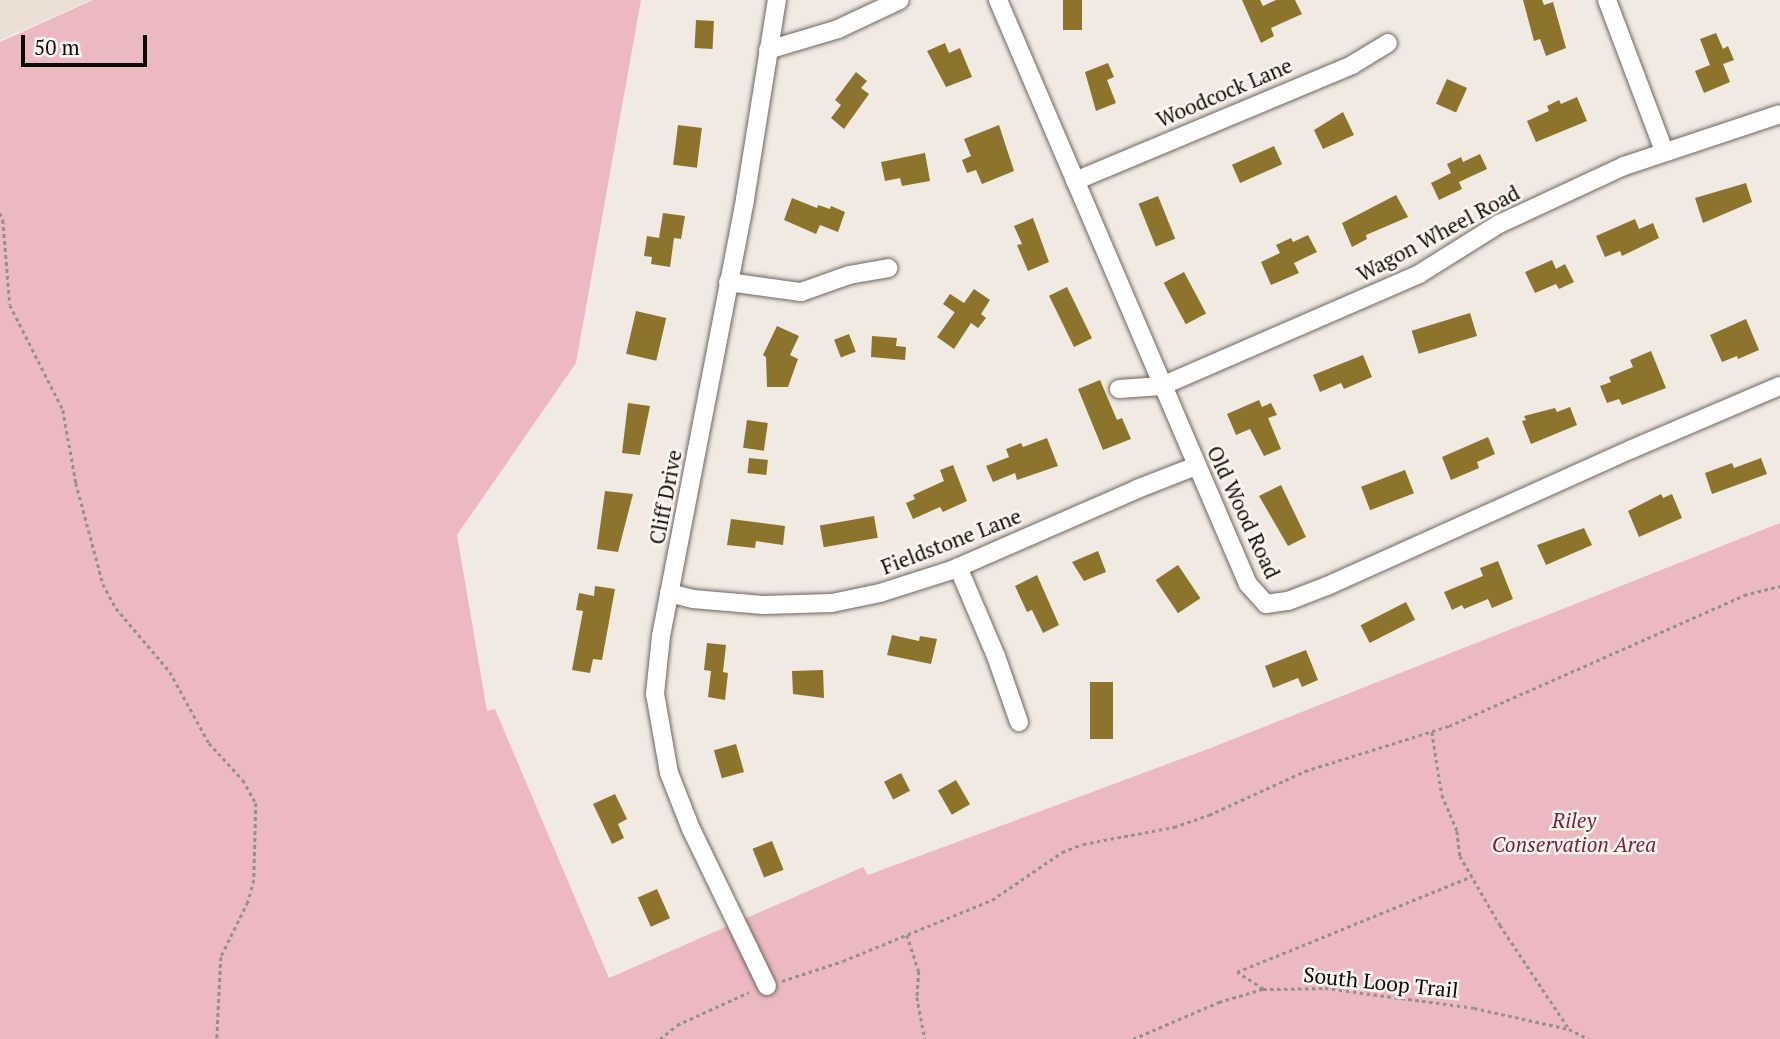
<!DOCTYPE html>
<style>
body{margin:0}
#map{position:relative;width:1780px;height:1039px;overflow:hidden;background:#f1eae3;font-family:"PT Serif",serif}
div>[style]{position:absolute}
.built>*{inset:0;background:#ebded2}
.green>*{inset:0;background:#edb9c1}
.building>*{inset:0;background:#8c742d;transform-origin:0 0}
.path>*{height:2.5px;margin-top:-1.25px;transform-origin:0;background:repeating-linear-gradient(90deg,#95908b 0 3.5px,transparent 0 7px)}
.roads{filter:drop-shadow(0 0 2px #6d6661) drop-shadow(0 0 2px #6d6661)}
.street>*{height:18px;margin:-9px;padding:0 9px;transform-origin:9px;border-radius:9px;background:#fff}
span{translate:-50% -50%;white-space:nowrap;text-align:center;line-height:1.15;-webkit-text-stroke:5px #fef7f0;paint-order:stroke}
.street-label{font-size:21px;color:#0d0b09}
.park-label{font-size:21px;color:#7a2038;font-style:italic}
.scale{position:absolute;left:21px;top:35px;width:126px;height:32px;box-sizing:border-box;border:4px solid #0d0b09;border-top:0;padding-left:9px;font-size:21px;line-height:24px;white-space:nowrap;color:#0d0b09;-webkit-text-stroke:5px #fef7f0;paint-order:stroke}
</style>
<div id="map">
<div class="built">
<i style="clip-path:polygon(0 0,91px 0,0 40px)"></i>
</div>
<div class="green">
<i style="clip-path:polygon(93px 0,641px 0,576px 363px,457px 535px,487px 711px,495px 709px,609px 978px,863px 867px,868px 875px,1208px 749px,1780px 523px,1780px 1039px,0 1039px,0 42px)"></i>
</div>
<div class="building">
<i style="left:1063px;top:0;width:19px;height:30px"></i>
<i style="clip-path:polygon(1242px 0,1260px 0,1263px 6px,1276px 0,1295px 0,1302px 14px,1271px 28px,1274px 36px,1261px 43px)"></i>
<i style="clip-path:polygon(1523px 0,1542px 0,1544px 5px,1553px 2px,1566px 48px,1546px 56px,1540px 39px,1534px 41px)"></i>
<i style="left:696px;top:20px;width:18px;height:28px;rotate:3deg"></i>
<i style="clip-path:polygon(1716px 33px,1723px 49px,1728px 46px,1734px 60px,1723px 64px,1730px 82px,1704px 93px,1695px 71px,1710px 65px,1700px 39px)"></i>
<i style="clip-path:polygon(945px 43px,949px 53px,960px 48px,972px 77px,946px 87px,927px 51px)"></i>
<i style="clip-path:polygon(1108px 63px,1114px 77px,1107px 80px,1116px 103px,1096px 111px,1085px 72px)"></i>
<i style="clip-path:polygon(856px 72px,867px 81px,861px 88px,869px 94px,844px 129px,831px 118px,841px 105px,835px 100px)"></i>
<i style="left:1447px;top:79px;width:22px;height:27px;rotate:24deg"></i>
<i style="clip-path:polygon(1577px 97px,1587px 121px,1536px 142px,1527px 121px,1549px 111px,1547px 106px,1559px 100px,1561px 104px)"></i>
<i style="clip-path:polygon(1343px 112px,1354px 135px,1323px 149px,1314px 130px)"></i>
<i style="left:678px;top:125px;width:24px;height:40px;rotate:7deg"></i>
<i style="clip-path:polygon(999px 125px,1014px 171px,982px 184px,976px 170px,967px 173px,962px 160px,971px 156px,964px 139px)"></i>
<i style="left:1274px;top:146px;width:20px;height:46px;rotate:66deg"></i>
<i style="clip-path:polygon(925px 153px,930px 181px,902px 186px,900px 178px,885px 181px,881px 162px)"></i>
<i style="clip-path:polygon(1480px 154px,1487px 169px,1459px 182px,1462px 189px,1439px 200px,1431px 183px,1451px 173px,1447px 164px,1461px 157px,1463px 162px)"></i>
<i style="clip-path:polygon(1746px 183px,1752px 202px,1703px 223px,1695px 198px)"></i>
<i style="clip-path:polygon(1396px 195px,1408px 217px,1366px 235px,1367px 239px,1352px 247px,1342px 223px)"></i>
<i style="left:1158px;top:196px;width:46px;height:21px;rotate:68deg"></i>
<i style="clip-path:polygon(792px 198px,817px 208px,818px 205px,830px 209px,831px 206px,845px 212px,838px 232px,820px 225px,816px 234px,784px 220px)"></i>
<i style="clip-path:polygon(663px 213px,685px 216px,681px 239px,674px 238px,670px 267px,651px 264px,652px 257px,644px 256px,647px 236px,659px 238px)"></i>
<i style="clip-path:polygon(1033px 218px,1049px 262px,1028px 271px,1017px 245px,1022px 244px,1014px 226px)"></i>
<i style="clip-path:polygon(1635px 219px,1639px 229px,1653px 223px,1659px 238px,1622px 256px,1620px 251px,1605px 257px,1596px 236px)"></i>
<i style="clip-path:polygon(1308px 235px,1317px 252px,1294px 263px,1299px 273px,1271px 285px,1261px 262px,1280px 253px,1276px 245px,1291px 238px,1293px 242px)"></i>
<i style="clip-path:polygon(1552px 260px,1556px 269px,1565px 264px,1574px 282px,1559px 289px,1556px 284px,1535px 293px,1525px 272px)"></i>
<i style="left:1184px;top:272px;width:47px;height:23px;rotate:62deg"></i>
<i style="left:1067px;top:287px;width:57px;height:20px;rotate:64deg"></i>
<i style="clip-path:polygon(974px 289px,990px 300px,981px 314px,986px 318px,978px 328px,971px 323px,954px 349px,937px 337px,955px 312px,957px 314px,943px 304px,950px 294px,964px 303px)"></i>
<i style="left:636px;top:311px;width:31px;height:44px;rotate:13deg"></i>
<i style="left:1470px;top:313px;width:24px;height:61px;rotate:73deg"></i>
<i style="clip-path:polygon(1746px 319px,1759px 350px,1738px 359px,1737px 356px,1722px 362px,1710px 335px)"></i>
<i style="clip-path:polygon(777px 326px,799px 336px,790px 355px,798px 359px,788px 387px,767px 387px,766px 357px,763px 355px)"></i>
<i style="left:849px;top:334px;width:19px;height:16px;rotate:69deg"></i>
<i style="clip-path:polygon(872px 336px,897px 338px,896px 346px,906px 347px,905px 360px,871px 357px)"></i>
<i style="clip-path:polygon(1651px 351px,1666px 388px,1622px 405px,1619px 399px,1607px 403px,1600px 386px,1611px 382px,1609px 377px,1633px 367px,1630px 360px)"></i>
<i style="clip-path:polygon(1363px 355px,1372px 377px,1344px 389px,1341px 383px,1320px 392px,1313px 375px)"></i>
<i style="clip-path:polygon(1100px 380px,1117px 420px,1122px 418px,1131px 439px,1103px 450px,1078px 389px)"></i>
<i style="clip-path:polygon(1259px 400px,1262px 407px,1271px 403px,1277px 415px,1268px 418px,1281px 449px,1264px 456px,1250px 429px,1236px 435px,1227px 414px)"></i>
<i style="clip-path:polygon(628px 403px,650px 406px,640px 455px,622px 453px)"></i>
<i style="clip-path:polygon(1570px 407px,1577px 425px,1531px 444px,1522px 421px,1526px 420px,1524px 416px,1555px 408px,1557px 412px)"></i>
<i style="left:747px;top:420px;width:21px;height:28px;rotate:8deg"></i>
<i style="clip-path:polygon(1488px 437px,1495px 454px,1477px 462px,1479px 468px,1451px 480px,1442px 457px)"></i>
<i style="clip-path:polygon(1047px 438px,1058px 466px,1017px 480px,1015px 473px,993px 482px,986px 466px,1009px 457px,1006px 449px,1021px 443px,1023px 447px)"></i>
<i style="left:749px;top:458px;width:19px;height:15px;rotate:6deg"></i>
<i style="clip-path:polygon(1761px 458px,1767px 474px,1712px 494px,1705px 473px,1732px 463px,1734px 468px)"></i>
<i style="clip-path:polygon(953px 465px,967px 501px,943px 512px,940px 507px,913px 519px,906px 503px,915px 499px,913px 495px,944px 481px,940px 470px)"></i>
<i style="left:1405px;top:470px;width:25px;height:47px;rotate:69deg"></i>
<i style="clip-path:polygon(1281px 485px,1306px 537px,1288px 546px,1259px 496px)"></i>
<i style="clip-path:polygon(605px 491px,633px 494px,618px 552px,597px 549px)"></i>
<i style="clip-path:polygon(1661px 494px,1663px 498px,1672px 494px,1682px 518px,1639px 537px,1628px 511px)"></i>
<i style="left:874px;top:516px;width:22px;height:55px;rotate:80deg"></i>
<i style="clip-path:polygon(731px 519px,785px 526px,783px 545px,756px 541px,755px 548px,727px 545px)"></i>
<i style="clip-path:polygon(1584px 528px,1592px 545px,1546px 565px,1537px 545px)"></i>
<i style="clip-path:polygon(1098px 551px,1106px 572px,1084px 581px,1072px 562px)"></i>
<i style="clip-path:polygon(1498px 561px,1513px 599px,1492px 608px,1488px 599px,1464px 609px,1462px 605px,1452px 610px,1444px 592px,1483px 576px,1480px 568px)"></i>
<i style="left:1178px;top:565px;width:40px;height:27px;rotate:56deg"></i>
<i style="clip-path:polygon(1037px 575px,1059px 625px,1043px 633px,1032px 610px,1027px 612px,1015px 586px)"></i>
<i style="clip-path:polygon(595px 586px,615px 589px,602px 660px,593px 659px,590px 673px,572px 670px,583px 611px,576px 610px,579px 593px,594px 596px)"></i>
<i style="left:1406px;top:602px;width:20px;height:51px;rotate:63deg"></i>
<i style="clip-path:polygon(892px 635px,919px 641px,920px 636px,937px 639px,931px 664px,887px 655px)"></i>
<i style="clip-path:polygon(707px 643px,726px 645px,723px 672px,728px 673px,725px 700px,708px 697px,711px 671px,704px 670px)"></i>
<i style="clip-path:polygon(1306px 650px,1318px 680px,1302px 687px,1298px 678px,1273px 688px,1265px 666px)"></i>
<i style="clip-path:polygon(823px 670px,824px 698px,793px 694px,792px 671px)"></i>
<i style="left:1090px;top:682px;width:23px;height:57px"></i>
<i style="left:736px;top:744px;width:29px;height:23px;rotate:74deg"></i>
<i style="left:901px;top:773px;width:20px;height:19px;rotate:63deg"></i>
<i style="left:956px;top:780px;width:28px;height:21px;rotate:60deg"></i>
<i style="clip-path:polygon(615px 794px,627px 819px,618px 824px,624px 838px,612px 844px,593px 804px)"></i>
<i style="left:772px;top:841px;width:31px;height:21px;rotate:68deg"></i>
<i style="left:657px;top:889px;width:32px;height:21px;rotate:66deg"></i>
</div>
<div class="path">
<i style="left:0;top:213px;width:8px;rotate:67deg"></i>
<i style="left:3px;top:220px;width:85px;rotate:85.3deg"></i>
<i style="left:10px;top:305px;width:118px;rotate:63.2deg"></i>
<i style="left:63px;top:410px;width:74px;rotate:79.9deg"></i>
<i style="left:76px;top:483px;width:105px;rotate:75deg"></i>
<i style="left:103px;top:584px;width:27px;rotate:62deg"></i>
<i style="left:116px;top:608px;width:84px;rotate:49.8deg"></i>
<i style="left:170px;top:672px;width:81px;rotate:61.2deg"></i>
<i style="left:209px;top:743px;width:50px;rotate:47.4deg"></i>
<i style="left:243px;top:780px;width:26px;rotate:61deg"></i>
<i style="left:256px;top:803px;width:77px;rotate:91.5deg"></i>
<i style="left:254px;top:880px;width:23px;rotate:105deg"></i>
<i style="left:248px;top:902px;width:61px;rotate:116.1deg"></i>
<i style="left:221px;top:957px;width:82px;rotate:92.8deg"></i>
<i style="left:1432px;top:732px;width:64px;rotate:81deg"></i>
<i style="left:1442px;top:795px;width:39px;rotate:67deg"></i>
<i style="left:1457px;top:831px;width:25px;rotate:83deg"></i>
<i style="left:1460px;top:856px;width:80px;rotate:59.9deg"></i>
<i style="left:1500px;top:925px;width:125px;rotate:56.4deg"></i>
<i style="left:907px;top:935px;width:38px;rotate:72deg"></i>
<i style="left:919px;top:971px;width:26px;rotate:94deg"></i>
<i style="left:917px;top:997px;width:43px;rotate:79.2deg"></i>
<i style="left:782px;top:981px;width:64px;rotate:-18.2deg"></i>
<i style="left:843px;top:961px;width:161px;rotate:-22.3deg"></i>
<i style="left:992px;top:900px;width:85px;rotate:-34.4deg"></i>
<i style="left:1062px;top:852px;width:22px;rotate:-21deg"></i>
<i style="left:1083px;top:844px;width:93px;rotate:-10.6deg"></i>
<i style="left:1174px;top:827px;width:37px;rotate:-19deg"></i>
<i style="left:1209px;top:815px;width:106px;rotate:-24.6deg"></i>
<i style="left:1305px;top:771px;width:151px;rotate:-17.4deg"></i>
<i style="left:1449px;top:726px;width:323px;rotate:-23.9deg"></i>
<i style="left:1744px;top:595px;width:37px;rotate:-14deg"></i>
<i style="left:1263px;top:989px;width:31px;rotate:-147deg"></i>
<i style="left:1237px;top:972px;width:254px;rotate:-22.2deg"></i>
<i style="left:660px;top:1039px;width:22px;rotate:-39deg"></i>
<i style="left:677px;top:1025px;width:79px;rotate:-24.6deg"></i>
<i style="left:1133px;top:1039px;width:94px;rotate:-23.3deg"></i>
<i style="left:1219px;top:1002px;width:46px;rotate:-16.5deg"></i>
<i style="left:1263px;top:989px;width:62px;rotate:-0.9deg"></i>
<i style="left:1325px;top:988px;width:150px;rotate:7.6deg"></i>
<i style="left:1474px;top:1008px;width:97px;rotate:12.5deg"></i>
<i style="left:1569px;top:1029px;width:22px;rotate:27deg"></i>
</div>
<div class="roads">
<div class="street">
<i style="left:998px;top:0;width:635px;rotate:66.83deg"></i>
<i style="left:1248px;top:584px;width:27px;rotate:48deg"></i>
<i style="left:1266px;top:604px;width:22px;rotate:-8deg"></i>
<i style="left:1288px;top:601px;width:42px;rotate:-21deg"></i>
<i style="left:1327px;top:586px;width:334px;rotate:-24.2deg"></i>
<i style="left:1632px;top:449px;width:161px;rotate:-23.1deg"></i>
<i style="left:1607px;top:0;width:161px;rotate:69.3deg"></i>
<i style="left:768px;top:50px;width:73px;rotate:-16.7deg"></i>
<i style="left:838px;top:29px;width:68px;rotate:-25.1deg"></i>
<i style="left:1075px;top:181px;width:300px;rotate:-22.7deg"></i>
<i style="left:1352px;top:65px;width:42px;rotate:-31.4deg"></i>
<i style="left:728px;top:282px;width:74px;rotate:7.8deg"></i>
<i style="left:801px;top:292px;width:51px;rotate:-19.5deg"></i>
<i style="left:849px;top:275px;width:40px;rotate:-10deg"></i>
<i style="left:1119px;top:389px;width:43px;rotate:-4deg"></i>
<i style="left:1162px;top:386px;width:280px;rotate:-23.5deg"></i>
<i style="left:1419px;top:274px;width:94px;rotate:-32deg"></i>
<i style="left:1499px;top:224px;width:138px;rotate:-24.9deg"></i>
<i style="left:1624px;top:166px;width:164px;rotate:-18.4deg"></i>
<i style="left:958px;top:567px;width:97px;rotate:66.9deg"></i>
<i style="left:996px;top:656px;width:70px;rotate:70.8deg"></i>
<i style="left:669px;top:593px;width:25px;rotate:14deg"></i>
<i style="left:693px;top:599px;width:70px;rotate:4.9deg"></i>
<i style="left:763px;top:605px;width:69px;rotate:-1.7deg"></i>
<i style="left:832px;top:603px;width:49px;rotate:-11.8deg"></i>
<i style="left:880px;top:593px;width:76px;rotate:-17.7deg"></i>
<i style="left:952px;top:570px;width:202px;rotate:-23.6deg"></i>
<i style="left:1137px;top:489px;width:63px;rotate:-21.3deg"></i>
<i style="left:767px;top:986px;width:174px;rotate:-115.8deg"></i>
<i style="left:691px;top:829px;width:60px;rotate:-111.4deg"></i>
<i style="left:669px;top:773px;width:80px;rotate:-100deg"></i>
<i style="left:655px;top:694px;width:58px;rotate:-84.1deg"></i>
<i style="left:661px;top:636px;width:445px;rotate:-79.1deg"></i>
<i style="left:745px;top:199px;width:202px;rotate:-80.9deg"></i>
</div>
</div>
<div class="street-label">
<span style="left:1224px;top:92px;rotate:-23deg">Woodcock Lane</span>
<span style="left:1438px;top:233px;rotate:-28deg">Wagon Wheel Road</span>
<span style="left:665px;top:497px;rotate:-79deg">Cliff Drive</span>
<span style="left:1244px;top:512px;rotate:65deg">Old Wood Road</span>
<span style="left:951px;top:541px;rotate:-21deg">Fieldstone Lane</span>
<span style="left:1381px;top:982px;rotate:6deg">South Loop Trail</span>
</div>
<div class="park-label">
<span style="left:1574px;top:832px">Riley<br>Conservation Area</span>
</div>
<div class="scale">50 m</div>
</div>
